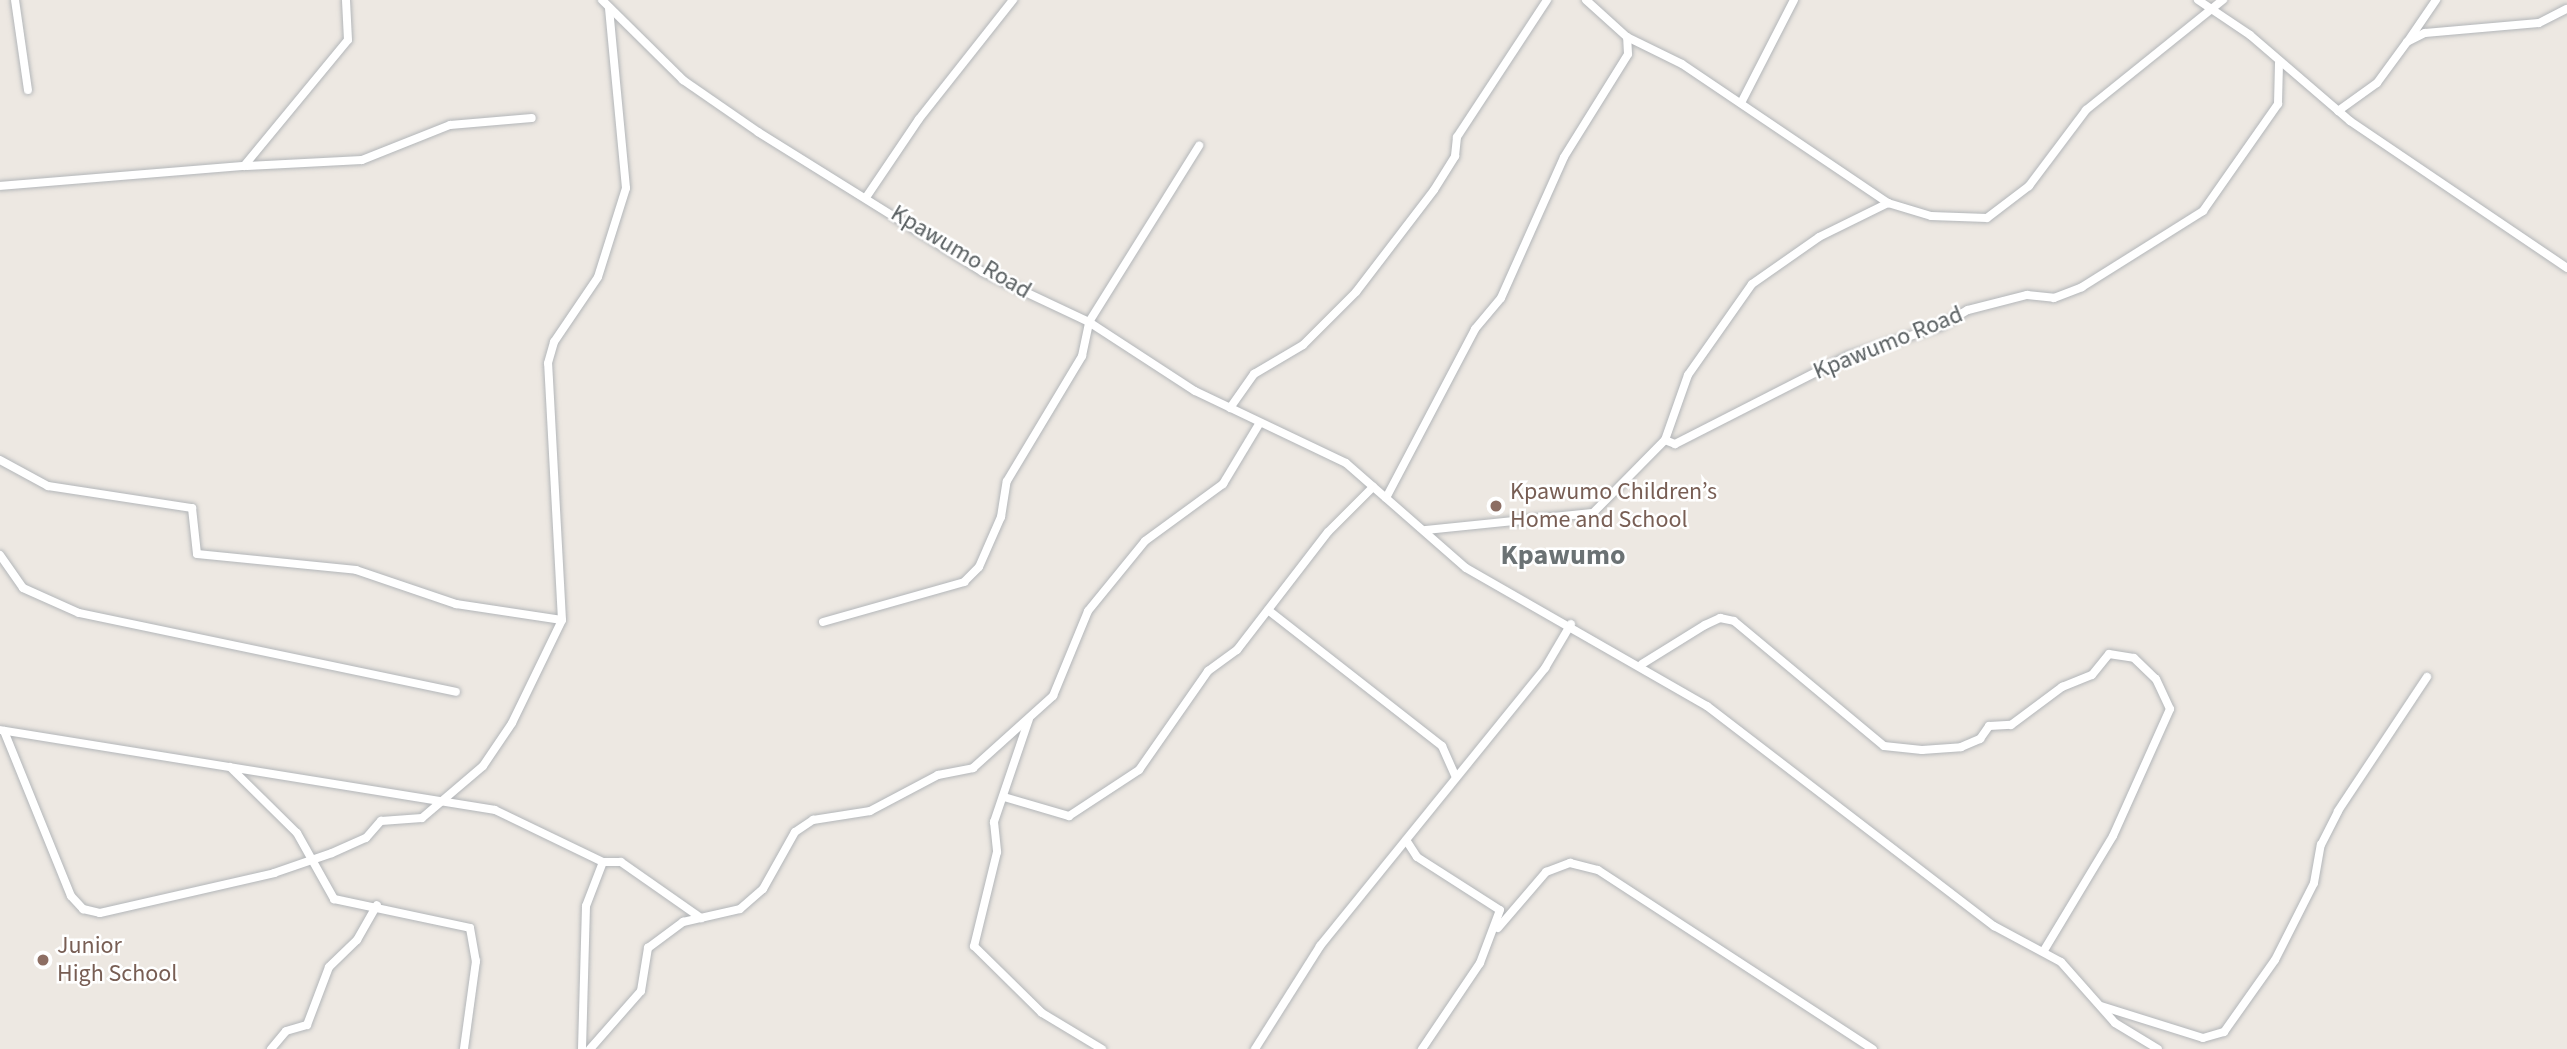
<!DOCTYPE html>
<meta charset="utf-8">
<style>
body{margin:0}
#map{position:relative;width:2567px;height:1049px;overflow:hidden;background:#ede8e2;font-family:"Source Sans 3",sans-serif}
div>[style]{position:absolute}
.roads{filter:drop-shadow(0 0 2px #b3b6b9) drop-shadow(0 0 2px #b3b6b9)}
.street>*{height:8px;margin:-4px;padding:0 4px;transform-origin:4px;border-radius:4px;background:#fff}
.dots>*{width:19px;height:19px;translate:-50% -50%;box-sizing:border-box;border:4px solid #fff;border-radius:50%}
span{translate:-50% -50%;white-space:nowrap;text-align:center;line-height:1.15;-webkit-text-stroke:5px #fff;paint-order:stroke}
.street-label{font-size:24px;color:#5a6062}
.education-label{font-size:24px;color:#785e54}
.left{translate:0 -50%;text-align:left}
.quarter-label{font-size:28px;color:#6b7274;font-weight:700}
</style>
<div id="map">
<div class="roads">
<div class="street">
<i style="left:15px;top:0;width:91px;rotate:81.8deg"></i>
<i style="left:602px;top:0;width:114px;rotate:44.6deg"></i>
<i style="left:683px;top:80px;width:91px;rotate:34.7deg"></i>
<i style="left:758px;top:132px;width:265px;rotate:31.9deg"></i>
<i style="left:983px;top:272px;width:117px;rotate:25.3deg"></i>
<i style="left:1089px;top:322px;width:126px;rotate:33.1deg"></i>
<i style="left:1195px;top:391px;width:167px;rotate:25.5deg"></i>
<i style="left:1346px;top:463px;width:159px;rotate:41.2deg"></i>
<i style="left:1466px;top:568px;width:278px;rotate:29.8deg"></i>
<i style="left:1707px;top:706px;width:362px;rotate:37.5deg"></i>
<i style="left:1994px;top:926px;width:76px;rotate:28.2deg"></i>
<i style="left:2061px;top:962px;width:81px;rotate:48.5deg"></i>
<i style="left:2115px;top:1023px;width:50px;rotate:31.2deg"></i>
<i style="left:1586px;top:0;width:55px;rotate:42.1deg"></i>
<i style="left:1627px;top:37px;width:61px;rotate:26.1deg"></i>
<i style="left:1682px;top:64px;width:249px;rotate:34deg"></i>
<i style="left:2198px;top:0;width:63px;rotate:33.9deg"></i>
<i style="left:2250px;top:35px;width:132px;rotate:40.7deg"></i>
<i style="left:2350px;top:121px;width:262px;rotate:34.1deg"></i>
<i style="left:2408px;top:41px;width:50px;rotate:-55.7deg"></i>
<i style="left:1741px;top:103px;width:116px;rotate:-62.8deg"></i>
<i style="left:2338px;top:111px;width:48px;rotate:-35.7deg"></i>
<i style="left:2377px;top:83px;width:51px;rotate:-53.8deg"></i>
<i style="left:2407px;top:42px;width:20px;rotate:-27deg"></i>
<i style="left:2425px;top:33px;width:114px;rotate:-5deg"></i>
<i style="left:2539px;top:23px;width:31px;rotate:-27deg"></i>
<i style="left:247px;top:166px;width:115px;rotate:-3deg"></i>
<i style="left:362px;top:160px;width:95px;rotate:-21.7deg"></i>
<i style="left:450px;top:125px;width:82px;rotate:-4.9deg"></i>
<i style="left:0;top:186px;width:245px;rotate:-4.7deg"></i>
<i style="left:244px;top:166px;width:163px;rotate:-50.5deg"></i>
<i style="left:348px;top:40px;width:40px;rotate:-92.9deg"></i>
<i style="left:867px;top:196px;width:93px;rotate:-56deg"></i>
<i style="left:919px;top:119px;width:152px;rotate:-51.7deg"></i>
<i style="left:1230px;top:408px;width:42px;rotate:-54.8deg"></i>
<i style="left:1254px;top:374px;width:57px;rotate:-30.6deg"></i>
<i style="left:1303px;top:345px;width:75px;rotate:-45deg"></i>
<i style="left:1356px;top:292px;width:128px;rotate:-52.6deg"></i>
<i style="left:1434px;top:190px;width:40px;rotate:-58deg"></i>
<i style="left:1455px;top:156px;width:19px;rotate:-84deg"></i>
<i style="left:1457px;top:137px;width:164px;rotate:-56.7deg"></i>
<i style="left:1665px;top:440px;width:69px;rotate:-70.5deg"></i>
<i style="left:1688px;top:375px;width:111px;rotate:-54.9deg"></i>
<i style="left:1752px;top:284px;width:82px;rotate:-35deg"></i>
<i style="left:1819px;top:237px;width:77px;rotate:-26.2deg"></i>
<i style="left:1888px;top:203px;width:45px;rotate:16.8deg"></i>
<i style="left:1931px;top:216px;width:56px;rotate:2deg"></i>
<i style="left:1987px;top:218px;width:53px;rotate:-37.3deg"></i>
<i style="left:2029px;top:186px;width:95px;rotate:-53.1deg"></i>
<i style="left:2086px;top:110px;width:176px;rotate:-38.8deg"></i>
<i style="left:0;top:460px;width:55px;rotate:28.4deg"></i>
<i style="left:48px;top:486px;width:146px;rotate:8.7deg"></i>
<i style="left:192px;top:508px;width:46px;rotate:83.8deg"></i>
<i style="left:197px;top:554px;width:160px;rotate:5.7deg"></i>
<i style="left:356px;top:570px;width:106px;rotate:18.8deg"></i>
<i style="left:456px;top:604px;width:107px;rotate:8.6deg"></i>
<i style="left:1386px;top:498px;width:191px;rotate:-62.2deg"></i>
<i style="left:1475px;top:329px;width:40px;rotate:-50deg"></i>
<i style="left:1501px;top:298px;width:154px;rotate:-65.9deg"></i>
<i style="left:1564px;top:157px;width:121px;rotate:-58.1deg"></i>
<i style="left:1628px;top:54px;width:17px;rotate:-93deg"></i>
<i style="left:1425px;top:530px;width:169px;rotate:-5.8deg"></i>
<i style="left:1593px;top:513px;width:103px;rotate:-45.4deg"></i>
<i style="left:1665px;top:440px;width:11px;rotate:22deg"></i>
<i style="left:1675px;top:444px;width:194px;rotate:-27deg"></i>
<i style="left:1848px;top:356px;width:98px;rotate:-17.9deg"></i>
<i style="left:1941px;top:326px;width:31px;rotate:-31deg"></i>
<i style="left:1968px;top:310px;width:61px;rotate:-14.3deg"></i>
<i style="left:2027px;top:295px;width:27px;rotate:6deg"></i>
<i style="left:2054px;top:298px;width:30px;rotate:-21deg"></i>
<i style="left:2082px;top:287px;width:143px;rotate:-32.1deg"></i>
<i style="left:2203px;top:211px;width:131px;rotate:-55deg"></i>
<i style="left:2278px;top:104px;width:41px;rotate:-88.6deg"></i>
<i style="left:0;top:555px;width:40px;rotate:55.1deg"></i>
<i style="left:23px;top:588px;width:61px;rotate:24.1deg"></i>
<i style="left:79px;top:613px;width:385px;rotate:11.8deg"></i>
<i style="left:1268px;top:610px;width:221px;rotate:38deg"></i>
<i style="left:1442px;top:746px;width:34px;rotate:66deg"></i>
<i style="left:823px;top:622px;width:147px;rotate:-15.8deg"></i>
<i style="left:964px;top:582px;width:21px;rotate:-45deg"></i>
<i style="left:979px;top:567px;width:55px;rotate:-66.3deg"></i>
<i style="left:1001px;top:517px;width:36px;rotate:-81deg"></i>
<i style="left:1007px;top:481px;width:146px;rotate:-59deg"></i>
<i style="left:1082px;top:356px;width:35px;rotate:-78deg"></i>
<i style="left:1089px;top:322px;width:208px;rotate:-58deg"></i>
<i style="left:1642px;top:664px;width:74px;rotate:-31.8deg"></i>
<i style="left:1705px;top:625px;width:17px;rotate:-25deg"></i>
<i style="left:1720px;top:618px;width:14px;rotate:12deg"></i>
<i style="left:1734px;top:621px;width:195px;rotate:39.8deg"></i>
<i style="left:1884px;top:746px;width:38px;rotate:6deg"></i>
<i style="left:1922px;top:750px;width:39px;rotate:-4deg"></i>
<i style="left:1961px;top:747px;width:21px;rotate:-23deg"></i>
<i style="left:1980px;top:739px;width:16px;rotate:-55deg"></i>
<i style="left:1989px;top:726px;width:22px;rotate:-3deg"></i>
<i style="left:2011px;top:725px;width:64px;rotate:-36.7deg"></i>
<i style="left:2062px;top:687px;width:32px;rotate:-22deg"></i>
<i style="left:2092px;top:675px;width:27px;rotate:-51deg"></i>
<i style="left:2109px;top:654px;width:25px;rotate:9deg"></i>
<i style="left:2134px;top:658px;width:30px;rotate:44deg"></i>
<i style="left:2156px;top:679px;width:33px;rotate:65deg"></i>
<i style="left:2170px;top:709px;width:139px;rotate:114.2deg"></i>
<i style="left:2113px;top:836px;width:135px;rotate:121.1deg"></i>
<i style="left:1029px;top:719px;width:109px;rotate:108.8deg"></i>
<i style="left:994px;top:822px;width:30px;rotate:84deg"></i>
<i style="left:997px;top:852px;width:97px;rotate:103.7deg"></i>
<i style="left:974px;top:946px;width:95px;rotate:44.6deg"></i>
<i style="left:1042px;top:1013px;width:70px;rotate:31deg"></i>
<i style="left:0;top:730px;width:501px;rotate:9.18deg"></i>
<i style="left:495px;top:810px;width:120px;rotate:25.7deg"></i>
<i style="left:603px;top:862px;width:18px"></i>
<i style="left:621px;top:862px;width:98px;rotate:35deg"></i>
<i style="left:4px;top:731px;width:178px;rotate:67.9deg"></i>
<i style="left:71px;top:896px;width:18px;rotate:47deg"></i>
<i style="left:83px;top:909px;width:17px;rotate:13deg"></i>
<i style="left:100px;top:913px;width:179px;rotate:-12.9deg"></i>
<i style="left:274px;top:873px;width:61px;rotate:-19deg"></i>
<i style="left:332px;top:853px;width:37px;rotate:-24deg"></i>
<i style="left:366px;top:838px;width:23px;rotate:-49deg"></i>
<i style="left:381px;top:821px;width:41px;rotate:-4.2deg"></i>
<i style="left:422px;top:818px;width:80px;rotate:-40.4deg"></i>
<i style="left:483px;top:766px;width:52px;rotate:-56deg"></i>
<i style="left:512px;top:723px;width:114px;rotate:-64.1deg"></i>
<i style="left:562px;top:620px;width:257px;rotate:-93.1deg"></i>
<i style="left:548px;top:363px;width:22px;rotate:-74deg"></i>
<i style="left:554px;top:342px;width:78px;rotate:-55.9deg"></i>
<i style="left:598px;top:277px;width:93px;rotate:-72.5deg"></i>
<i style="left:626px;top:188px;width:181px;rotate:-95.4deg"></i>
<i style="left:230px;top:767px;width:94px;rotate:44.6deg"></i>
<i style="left:297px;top:833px;width:76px;rotate:60.7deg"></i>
<i style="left:334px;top:899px;width:139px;rotate:12deg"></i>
<i style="left:470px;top:928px;width:34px;rotate:80deg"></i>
<i style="left:476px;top:961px;width:89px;rotate:97.8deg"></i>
<i style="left:1004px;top:797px;width:68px;rotate:16.3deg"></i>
<i style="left:1069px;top:816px;width:84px;rotate:-33.3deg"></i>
<i style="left:1139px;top:770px;width:121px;rotate:-55.1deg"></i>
<i style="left:1208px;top:671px;width:36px;rotate:-36deg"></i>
<i style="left:1237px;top:650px;width:149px;rotate:-52.4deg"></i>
<i style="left:1328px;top:532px;width:64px;rotate:-45deg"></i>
<i style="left:1406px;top:840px;width:20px;rotate:57deg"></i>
<i style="left:1417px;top:857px;width:98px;rotate:32.6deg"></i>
<i style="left:1500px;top:910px;width:57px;rotate:110.7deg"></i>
<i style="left:1480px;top:963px;width:104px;rotate:124deg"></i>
<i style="left:1498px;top:928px;width:74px;rotate:-49.4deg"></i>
<i style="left:1546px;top:872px;width:26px;rotate:-21deg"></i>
<i style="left:1570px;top:863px;width:29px;rotate:14deg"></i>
<i style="left:1598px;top:870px;width:328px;rotate:33.1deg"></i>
<i style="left:2101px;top:1006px;width:107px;rotate:17.4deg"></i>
<i style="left:2203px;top:1038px;width:22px;rotate:-16deg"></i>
<i style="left:2224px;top:1032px;width:88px;rotate:-54.7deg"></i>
<i style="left:2275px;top:960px;width:86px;rotate:-63.1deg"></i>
<i style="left:2314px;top:883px;width:39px;rotate:-80deg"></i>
<i style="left:2321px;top:845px;width:38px;rotate:-63deg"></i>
<i style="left:2338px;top:811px;width:161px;rotate:-56.4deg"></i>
<i style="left:271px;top:1049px;width:23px;rotate:-50deg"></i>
<i style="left:286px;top:1031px;width:22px;rotate:-16deg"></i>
<i style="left:307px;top:1025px;width:62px;rotate:-69.2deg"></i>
<i style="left:329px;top:967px;width:39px;rotate:-44deg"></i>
<i style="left:357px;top:940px;width:40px;rotate:-60.3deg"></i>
<i style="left:582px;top:1049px;width:143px;rotate:-88.4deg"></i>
<i style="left:586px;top:906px;width:47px;rotate:-68.9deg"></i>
<i style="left:590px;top:1049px;width:77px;rotate:-48.7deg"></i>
<i style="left:641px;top:991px;width:44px;rotate:-80.8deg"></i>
<i style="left:648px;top:948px;width:44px;rotate:-36.6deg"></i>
<i style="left:683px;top:922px;width:58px;rotate:-12.8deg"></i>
<i style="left:740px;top:909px;width:30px;rotate:-41deg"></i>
<i style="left:763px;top:889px;width:65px;rotate:-60.7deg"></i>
<i style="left:795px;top:832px;width:22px;rotate:-34deg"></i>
<i style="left:813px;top:820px;width:58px;rotate:-9deg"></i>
<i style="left:870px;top:811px;width:77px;rotate:-27.9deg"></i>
<i style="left:938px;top:775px;width:36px;rotate:-11deg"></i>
<i style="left:973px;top:768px;width:108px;rotate:-42deg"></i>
<i style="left:1053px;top:696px;width:92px;rotate:-67.6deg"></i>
<i style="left:1088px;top:611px;width:90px;rotate:-50.8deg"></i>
<i style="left:1145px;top:541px;width:97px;rotate:-36.2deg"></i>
<i style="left:1223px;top:484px;width:70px;rotate:-59deg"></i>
<i style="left:1255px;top:1049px;width:122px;rotate:-57.7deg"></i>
<i style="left:1320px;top:946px;width:358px;rotate:-51deg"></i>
<i style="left:1545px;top:668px;width:51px;rotate:-59.4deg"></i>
</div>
</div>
<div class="dots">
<i style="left:1496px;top:506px;background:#8d6e63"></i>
<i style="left:43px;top:960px;background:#8d6e63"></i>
</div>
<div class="street-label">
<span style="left:961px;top:252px;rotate:31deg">Kpawumo Road</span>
<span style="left:1888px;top:343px;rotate:-22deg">Kpawumo Road</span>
</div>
<div class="education-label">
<span class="left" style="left:1510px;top:506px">Kpawumo Children’s<br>Home and School</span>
<span class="left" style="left:57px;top:960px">Junior<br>High School</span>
</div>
<div class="quarter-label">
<span style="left:1563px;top:555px">Kpawumo</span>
</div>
</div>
